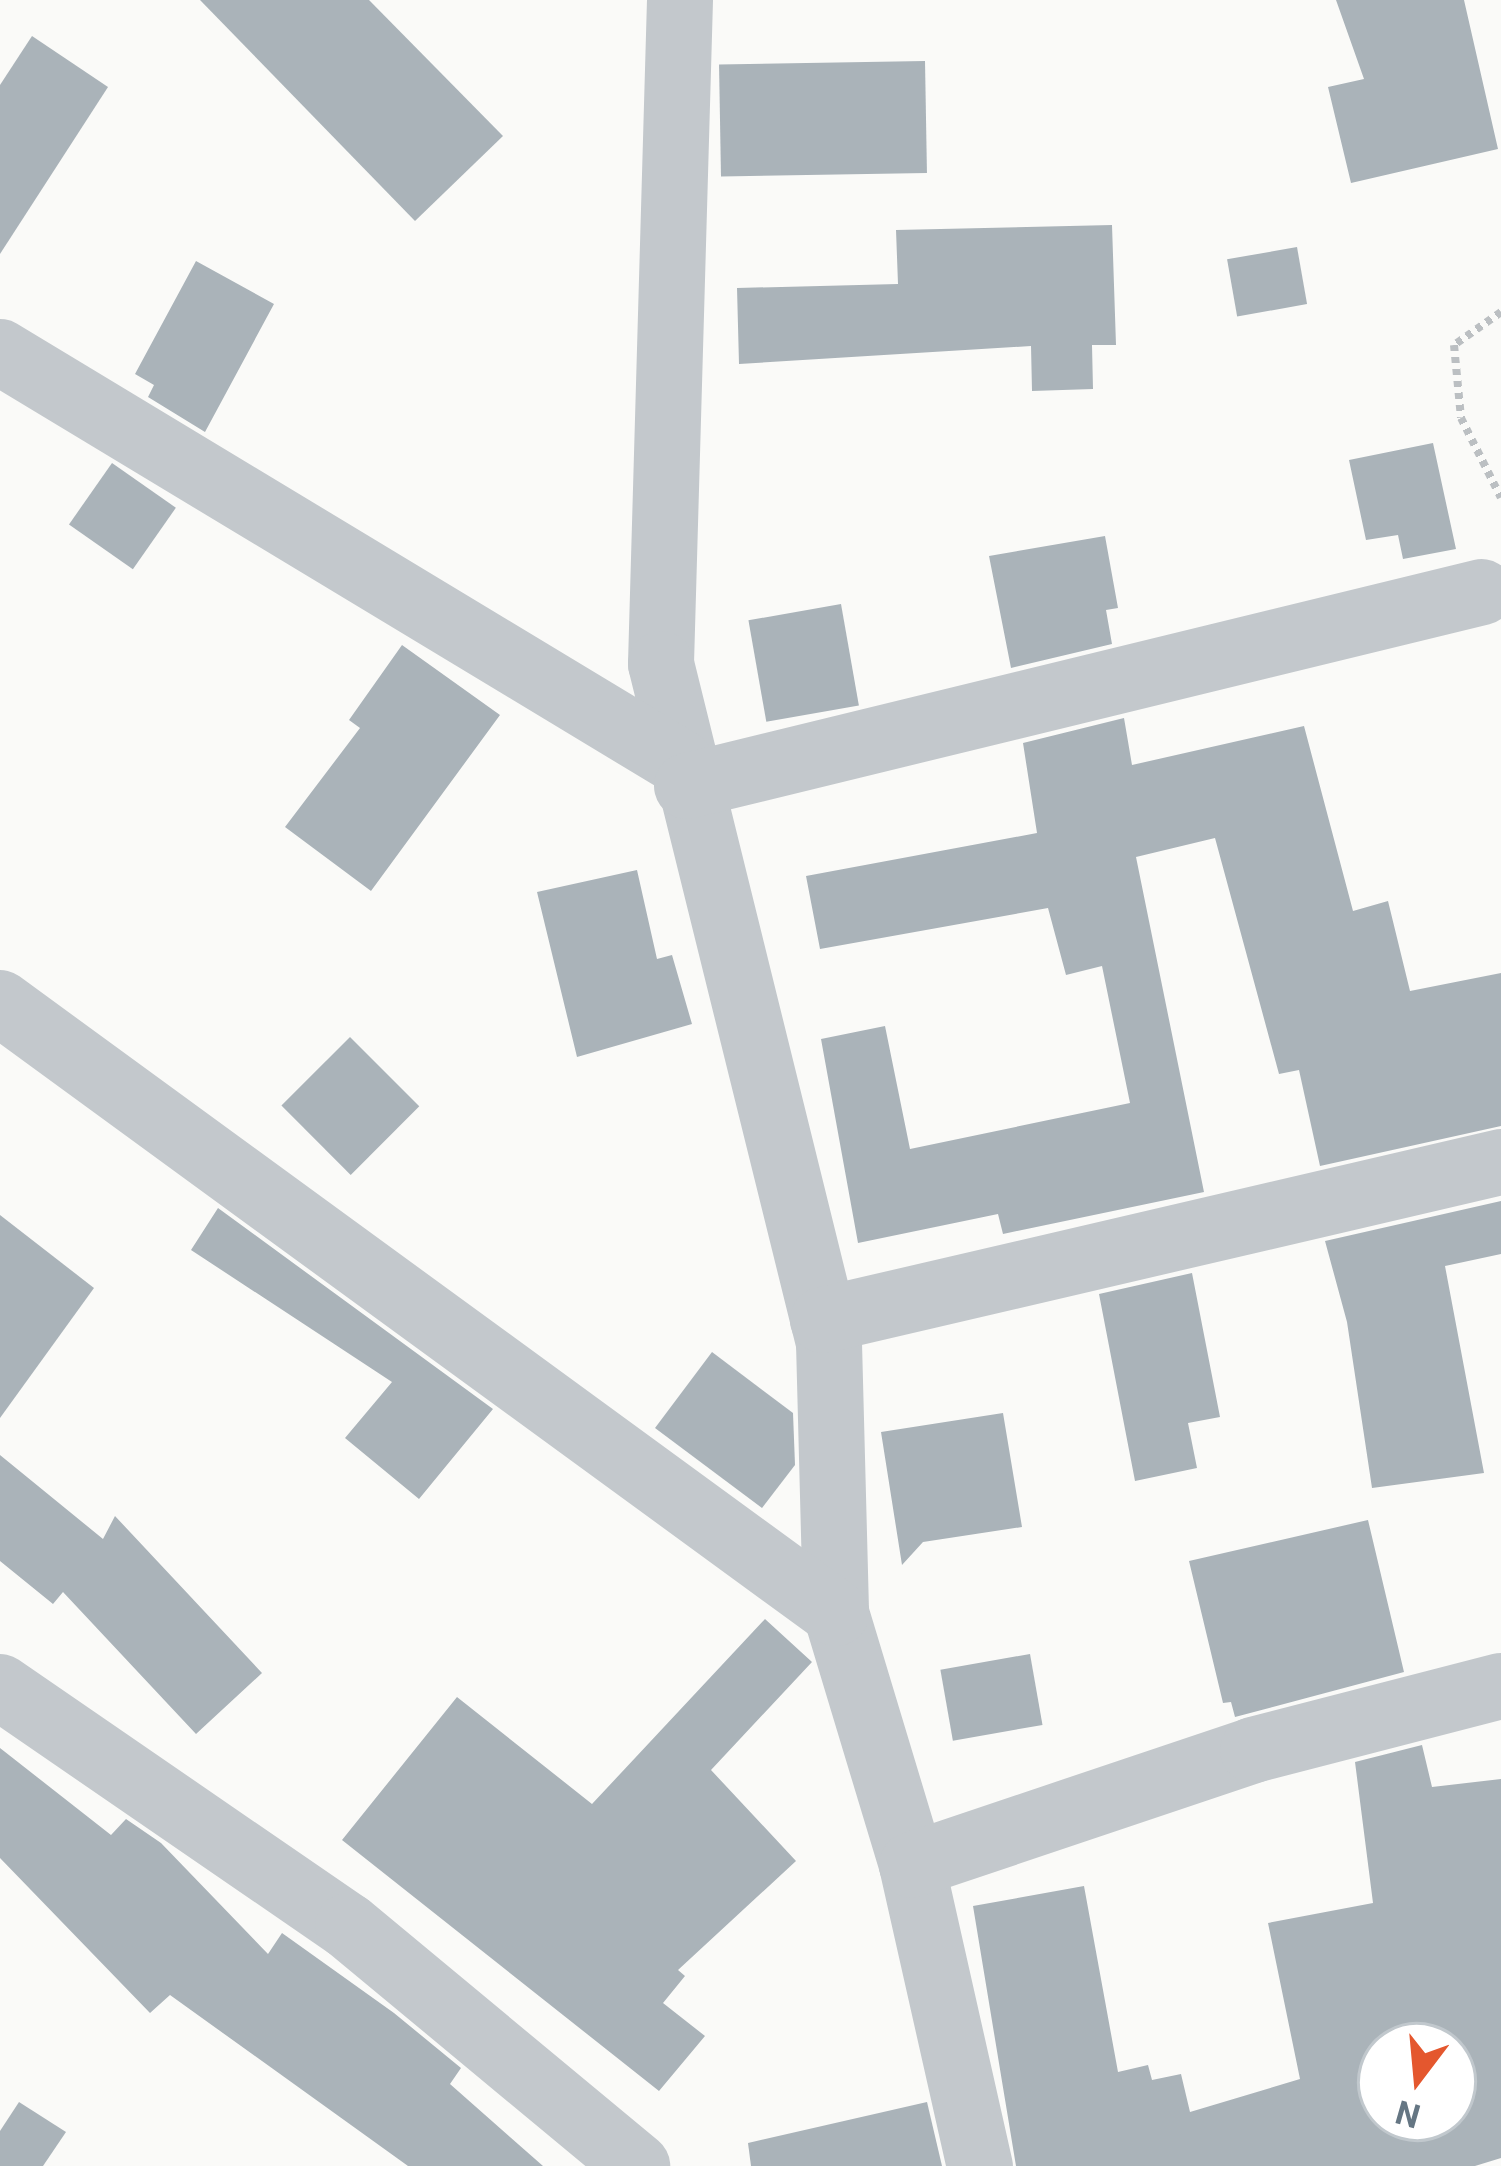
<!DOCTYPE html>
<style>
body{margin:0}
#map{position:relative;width:1501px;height:2166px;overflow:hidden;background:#fafaf8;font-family:Roboto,sans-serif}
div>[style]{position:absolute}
.building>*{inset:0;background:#aab3b9;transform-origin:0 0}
.path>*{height:8px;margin-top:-4px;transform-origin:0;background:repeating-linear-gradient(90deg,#bbbfc2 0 6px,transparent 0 12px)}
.street>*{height:66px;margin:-33px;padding:0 33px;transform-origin:33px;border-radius:33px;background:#c3c8cc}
span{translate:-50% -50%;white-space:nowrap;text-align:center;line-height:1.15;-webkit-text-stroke:12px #fff;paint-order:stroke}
.north{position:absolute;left:1357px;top:2022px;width:120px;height:120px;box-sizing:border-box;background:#fff;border:3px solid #c1c8cd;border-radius:50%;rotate:196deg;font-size:33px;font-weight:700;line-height:48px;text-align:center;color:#657683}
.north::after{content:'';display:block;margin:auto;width:42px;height:54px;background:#e4572e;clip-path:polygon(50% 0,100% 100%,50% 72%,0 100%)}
</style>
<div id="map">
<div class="building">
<i style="clip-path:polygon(200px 0,369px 0,503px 136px,415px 221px)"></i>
<i style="clip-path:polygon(1336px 0,1464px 0,1498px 149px,1351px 183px,1328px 87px,1364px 79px)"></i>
<i style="clip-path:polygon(32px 36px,108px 87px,0 254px,0 85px)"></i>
<i style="left:925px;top:61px;width:112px;height:206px;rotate:89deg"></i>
<i style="clip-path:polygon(1112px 225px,1116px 345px,1092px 345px,1093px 389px,1032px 391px,1031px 346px,739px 364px,737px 288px,898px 284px,896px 230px)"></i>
<i style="left:1297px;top:247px;width:58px;height:71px;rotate:80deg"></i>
<i style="clip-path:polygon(196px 261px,274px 304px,205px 432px,148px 397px,154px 385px,135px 374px)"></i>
<i style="clip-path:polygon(1433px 443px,1456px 549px,1403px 559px,1398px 535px,1366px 540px,1349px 460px)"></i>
<i style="left:112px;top:463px;width:78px;height:75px;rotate:35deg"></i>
<i style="clip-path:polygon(1105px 536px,1118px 608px,1106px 610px,1112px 644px,1011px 668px,989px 556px)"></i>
<i style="left:841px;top:604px;width:103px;height:94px;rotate:80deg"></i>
<i style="clip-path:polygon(402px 645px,500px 715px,371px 891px,285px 827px,360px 728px,349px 720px)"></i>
<i style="clip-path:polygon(1124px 718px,1132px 765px,1304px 726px,1353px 911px,1388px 901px,1410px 991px,1501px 973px,1501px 1126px,1320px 1166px,1299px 1070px,1279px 1074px,1215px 838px,1136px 857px,1204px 1192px,1003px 1234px,998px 1214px,858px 1243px,821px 1039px,885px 1026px,910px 1149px,1130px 1103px,1102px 966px,1066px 975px,1048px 908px,820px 949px,806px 876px,1037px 833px,1023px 743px)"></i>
<i style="clip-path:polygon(637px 870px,657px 959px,672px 955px,692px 1024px,577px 1057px,537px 892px)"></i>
<i style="left:350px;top:1037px;width:98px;height:97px;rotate:45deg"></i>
<i style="clip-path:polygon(1501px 1201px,1501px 1254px,1445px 1266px,1484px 1473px,1372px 1488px,1347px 1322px,1325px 1241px)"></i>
<i style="clip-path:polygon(218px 1208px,493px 1409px,419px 1499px,345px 1438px,392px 1382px,191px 1250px)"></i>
<i style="clip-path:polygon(0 1215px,94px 1288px,0 1418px)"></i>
<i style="clip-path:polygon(1192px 1273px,1220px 1417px,1188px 1423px,1197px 1468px,1135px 1481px,1099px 1294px)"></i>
<i style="clip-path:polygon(712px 1352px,793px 1413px,795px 1465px,762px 1508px,655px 1428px)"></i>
<i style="clip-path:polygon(1003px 1413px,1022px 1527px,923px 1542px,902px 1565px,881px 1432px)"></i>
<i style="clip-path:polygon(0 1455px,103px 1539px,115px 1516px,262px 1673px,196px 1734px,63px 1592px,53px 1604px,0 1561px)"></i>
<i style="clip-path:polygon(1368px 1520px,1404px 1672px,1235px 1717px,1231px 1702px,1223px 1703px,1189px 1561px)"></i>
<i style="clip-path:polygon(765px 1619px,812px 1662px,711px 1770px,796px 1861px,678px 1970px,685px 1976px,663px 2003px,705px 2036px,659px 2091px,342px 1840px,457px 1697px,592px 1804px)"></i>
<i style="left:1030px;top:1654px;width:72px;height:91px;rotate:80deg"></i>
<i style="clip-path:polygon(evenodd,1422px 1745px,1432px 1787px,1501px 1779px,1501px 2158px,1475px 2166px,1016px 2166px,973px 1906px,1084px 1886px,1118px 2072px,1148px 2065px,1152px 2080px,1181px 2074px,1190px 2112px,1300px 2079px,1268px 1923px,1373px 1903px,1355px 1762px,1422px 1745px,1381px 2046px,1453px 2046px,1453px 2118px,1381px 2118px,1381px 2046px)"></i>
<i style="clip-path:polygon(0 1748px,111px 1835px,126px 1819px,161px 1843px,268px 1954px,282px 1933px,394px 2013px,461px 2068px,450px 2084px,543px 2166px,408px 2166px,170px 1995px,150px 2013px,0 1858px)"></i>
<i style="clip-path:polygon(19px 2102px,66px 2132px,43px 2166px,0 2166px,0 2131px)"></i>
<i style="clip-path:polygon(927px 2102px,942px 2166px,751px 2166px,748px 2143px)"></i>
</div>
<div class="path">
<i style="left:1501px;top:312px;width:57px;rotate:144.9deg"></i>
<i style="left:1454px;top:345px;width:73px;rotate:84.5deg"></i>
<i style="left:1461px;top:418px;width:89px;rotate:63.4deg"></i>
</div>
<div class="street">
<i style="left:680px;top:0;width:664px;rotate:91.64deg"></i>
<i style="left:661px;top:664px;width:699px;rotate:76.1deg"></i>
<i style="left:829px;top:1343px;width:270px;rotate:88.5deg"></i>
<i style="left:836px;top:1613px;width:263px;rotate:73.2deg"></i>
<i style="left:912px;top:1865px;width:309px;rotate:77.3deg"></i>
<i style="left:0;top:352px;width:795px;rotate:31.11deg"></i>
<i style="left:687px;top:786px;width:818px;rotate:-13.71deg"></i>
<i style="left:0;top:1003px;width:1035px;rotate:36.12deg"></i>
<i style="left:823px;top:1320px;width:696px;rotate:-13.12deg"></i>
<i style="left:0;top:1687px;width:422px;rotate:34.5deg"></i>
<i style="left:348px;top:1926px;width:376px;rotate:39.7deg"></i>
<i style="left:912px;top:1865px;width:360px;rotate:-18.6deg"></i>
<i style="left:1253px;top:1750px;width:256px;rotate:-14.5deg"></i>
</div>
<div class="north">N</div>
</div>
